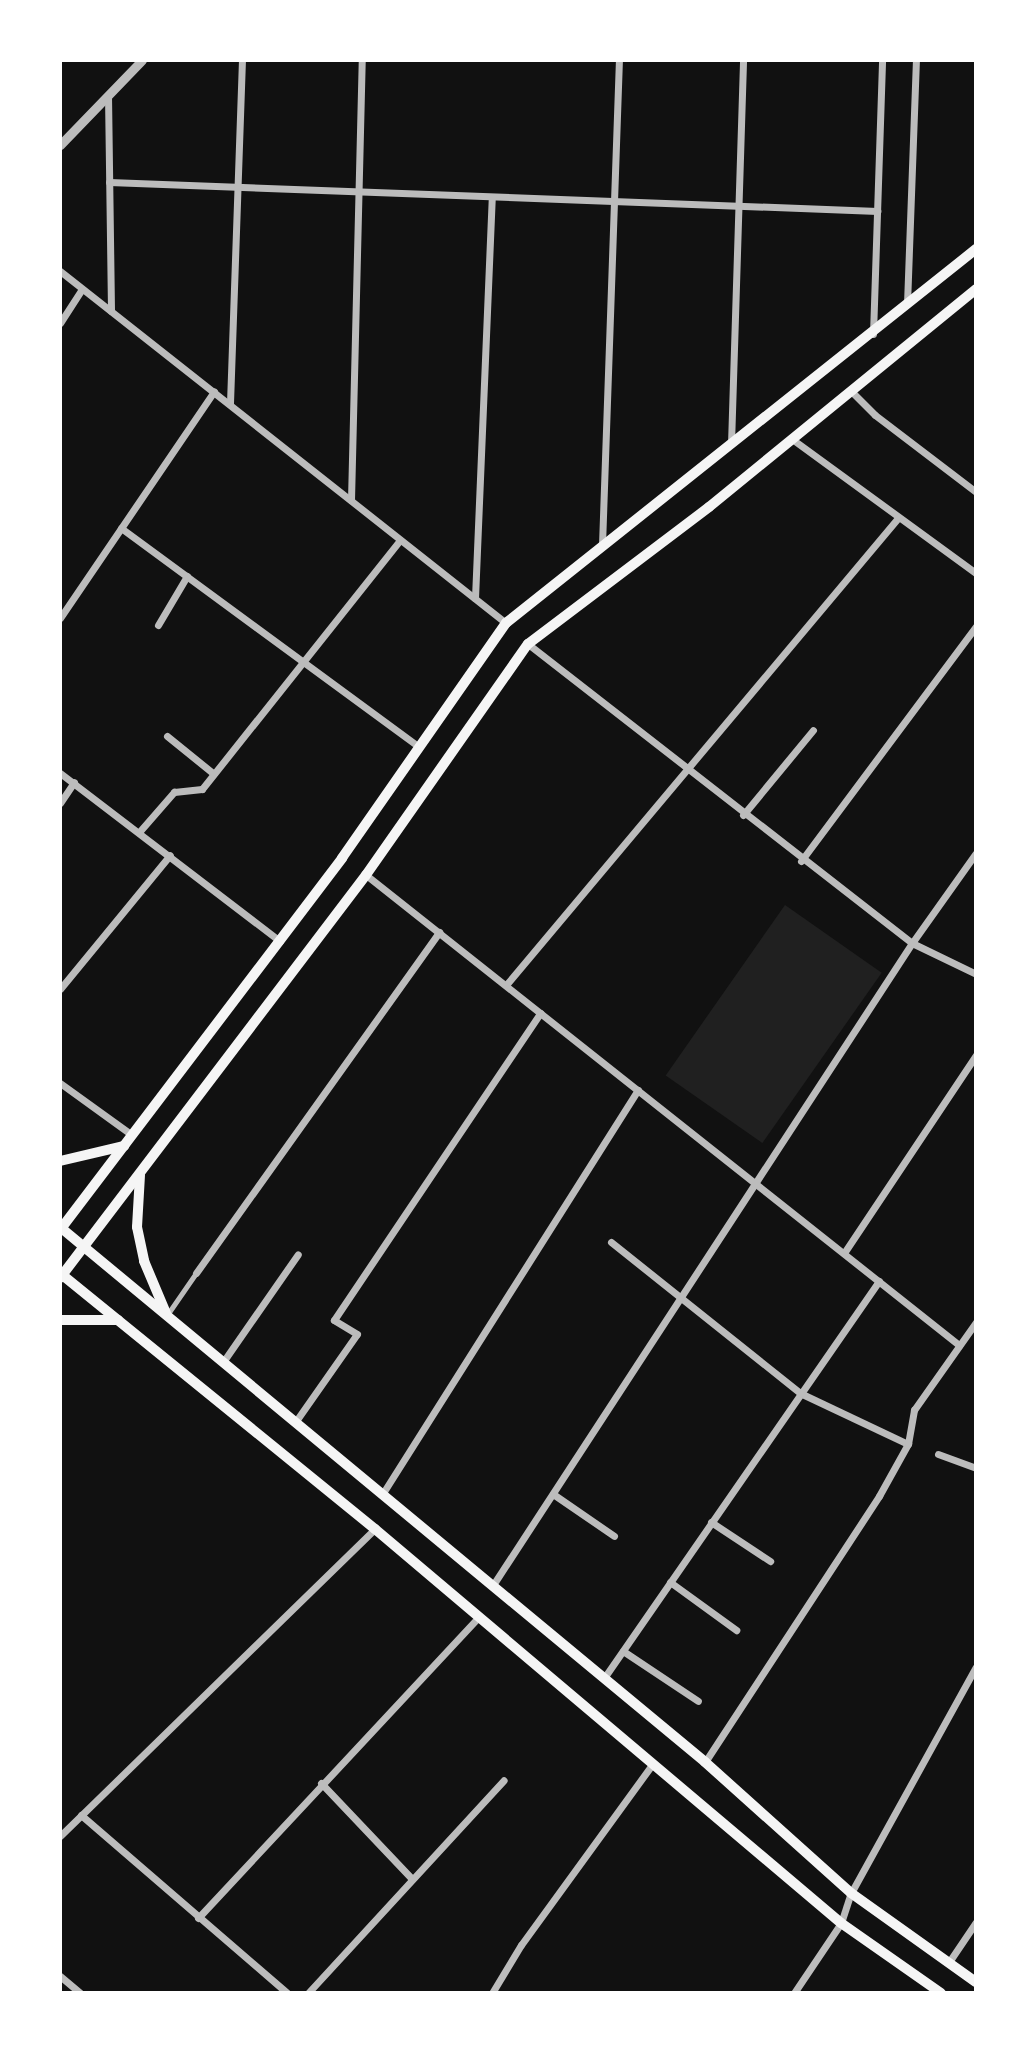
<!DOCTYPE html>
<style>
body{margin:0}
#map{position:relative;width:1036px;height:2053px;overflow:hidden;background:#111;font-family:"Roboto Condensed",sans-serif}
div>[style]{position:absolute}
.green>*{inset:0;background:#202020;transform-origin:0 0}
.pedestrian>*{height:5px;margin:-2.5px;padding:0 2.5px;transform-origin:2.5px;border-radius:2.5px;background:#bcbcbc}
.minor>*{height:7px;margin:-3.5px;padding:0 3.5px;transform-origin:3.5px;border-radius:3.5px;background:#bcbcbc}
.tertiary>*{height:9px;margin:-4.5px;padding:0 4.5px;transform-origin:4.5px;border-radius:4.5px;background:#bcbcbc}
.secondary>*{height:10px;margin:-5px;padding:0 5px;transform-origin:5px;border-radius:5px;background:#f5f5f5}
span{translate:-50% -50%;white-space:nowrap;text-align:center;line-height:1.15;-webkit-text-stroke:7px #fff;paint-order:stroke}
.frame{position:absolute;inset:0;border:62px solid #fff;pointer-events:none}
</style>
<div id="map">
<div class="green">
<i style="left:785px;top:905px;width:118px;height:208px;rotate:35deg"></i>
</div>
<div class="pedestrian">
<i style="left:167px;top:1315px;width:51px;rotate:-55.4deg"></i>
</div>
<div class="minor">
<i style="left:108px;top:95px;width:216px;rotate:89.2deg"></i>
<i style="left:109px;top:182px;width:769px;rotate:2.16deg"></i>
<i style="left:60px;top:271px;width:568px;rotate:38.28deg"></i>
<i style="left:907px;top:304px;width:244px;rotate:-87.9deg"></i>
<i style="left:60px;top:323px;width:40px;rotate:-57.1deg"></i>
<i style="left:873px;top:334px;width:274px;rotate:-88.1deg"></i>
<i style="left:850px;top:390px;width:35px;rotate:45deg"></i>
<i style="left:875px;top:415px;width:127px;rotate:37.3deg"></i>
<i style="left:230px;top:403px;width:343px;rotate:-88deg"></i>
<i style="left:792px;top:439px;width:228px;rotate:36.1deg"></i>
<i style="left:731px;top:444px;width:384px;rotate:-88.2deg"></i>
<i style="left:351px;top:500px;width:440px;rotate:-88.6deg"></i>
<i style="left:121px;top:528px;width:370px;rotate:36.3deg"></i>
<i style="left:602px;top:545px;width:485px;rotate:-88deg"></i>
<i style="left:475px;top:598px;width:401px;rotate:-87.6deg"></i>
<i style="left:60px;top:618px;width:274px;rotate:-55.8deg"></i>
<i style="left:158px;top:625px;width:57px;rotate:-59.4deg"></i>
<i style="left:528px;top:644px;width:487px;rotate:37.9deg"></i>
<i style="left:912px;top:943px;width:71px;rotate:25.8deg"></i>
<i style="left:167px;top:736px;width:60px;rotate:39deg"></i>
<i style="left:60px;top:773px;width:277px;rotate:37.4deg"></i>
<i style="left:60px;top:803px;width:25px;rotate:-56deg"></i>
<i style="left:743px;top:815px;width:110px;rotate:-50.5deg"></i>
<i style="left:140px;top:831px;width:52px;rotate:-48.9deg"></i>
<i style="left:174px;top:792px;width:28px;rotate:-6deg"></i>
<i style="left:202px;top:789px;width:318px;rotate:-51.5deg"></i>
<i style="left:801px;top:861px;width:293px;rotate:-53.3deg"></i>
<i style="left:366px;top:875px;width:757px;rotate:38.4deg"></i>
<i style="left:506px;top:985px;width:610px;rotate:-49.99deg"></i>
<i style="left:60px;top:989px;width:173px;rotate:-50.6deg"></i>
<i style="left:60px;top:1083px;width:89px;rotate:35.8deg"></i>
<i style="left:611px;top:1242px;width:242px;rotate:38.6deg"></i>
<i style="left:800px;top:1393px;width:119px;rotate:25.3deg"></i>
<i style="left:844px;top:1253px;width:238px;rotate:-56.3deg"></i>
<i style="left:196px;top:1273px;width:419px;rotate:-54.5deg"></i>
<i style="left:223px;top:1362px;width:131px;rotate:-55.2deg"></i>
<i style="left:296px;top:1421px;width:106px;rotate:-55deg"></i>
<i style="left:357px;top:1334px;width:27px;rotate:-149deg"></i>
<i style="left:334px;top:1320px;width:370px;rotate:-56.1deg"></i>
<i style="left:938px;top:1454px;width:40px;rotate:20.2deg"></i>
<i style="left:383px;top:1493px;width:477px;rotate:-57.7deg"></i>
<i style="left:553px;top:1494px;width:74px;rotate:34.5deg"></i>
<i style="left:711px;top:1522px;width:71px;rotate:33.5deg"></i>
<i style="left:670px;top:1582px;width:82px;rotate:36deg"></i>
<i style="left:493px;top:1585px;width:767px;rotate:-56.87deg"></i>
<i style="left:912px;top:943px;width:110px;rotate:-54.6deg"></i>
<i style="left:623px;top:1651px;width:90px;rotate:33.7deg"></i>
<i style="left:604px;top:1678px;width:483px;rotate:-55.3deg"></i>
<i style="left:705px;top:1762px;width:318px;rotate:-56.8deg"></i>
<i style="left:879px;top:1496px;width:60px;rotate:-60.9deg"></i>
<i style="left:908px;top:1444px;width:35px;rotate:-80deg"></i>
<i style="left:914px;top:1410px;width:108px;rotate:-54.8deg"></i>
<i style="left:321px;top:1783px;width:132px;rotate:46.5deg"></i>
<i style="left:81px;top:1815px;width:272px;rotate:40.8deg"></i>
<i style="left:60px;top:1836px;width:440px;rotate:-44.3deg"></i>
<i style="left:198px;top:1918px;width:412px;rotate:-47deg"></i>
<i style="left:949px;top:1962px;width:48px;rotate:-56deg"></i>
<i style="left:60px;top:1976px;width:26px;rotate:40deg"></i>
<i style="left:308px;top:1993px;width:289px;rotate:-47.4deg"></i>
<i style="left:492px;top:1993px;width:56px;rotate:-58.9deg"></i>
<i style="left:521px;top:1945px;width:223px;rotate:-54deg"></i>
<i style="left:794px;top:1993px;width:84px;rotate:-56.1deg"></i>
<i style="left:841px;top:1923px;width:32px;rotate:-72deg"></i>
<i style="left:851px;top:1893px;width:258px;rotate:-61.1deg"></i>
</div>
<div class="tertiary">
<i style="left:60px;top:145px;width:118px;rotate:-46deg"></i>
</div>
<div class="secondary">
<i style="left:60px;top:1161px;width:66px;rotate:-13.2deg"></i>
<i style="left:140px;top:1175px;width:52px;rotate:93.3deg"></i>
<i style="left:137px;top:1227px;width:35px;rotate:78deg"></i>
<i style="left:144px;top:1261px;width:56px;rotate:67.1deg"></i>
<i style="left:60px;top:1227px;width:838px;rotate:39.67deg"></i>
<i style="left:705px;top:1762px;width:196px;rotate:41.9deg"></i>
<i style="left:851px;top:1893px;width:153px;rotate:35.5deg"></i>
<i style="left:60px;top:1230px;width:467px;rotate:-52.8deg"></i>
<i style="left:342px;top:858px;width:287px;rotate:-55.1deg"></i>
<i style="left:506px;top:623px;width:601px;rotate:-38.51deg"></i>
<i style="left:60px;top:1273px;width:406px;rotate:39.1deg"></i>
<i style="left:375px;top:1529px;width:610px;rotate:40.21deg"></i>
<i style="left:841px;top:1923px;width:122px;rotate:35deg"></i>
<i style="left:60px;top:1278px;width:506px;rotate:-52.79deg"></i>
<i style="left:366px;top:875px;width:282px;rotate:-55deg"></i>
<i style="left:528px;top:644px;width:227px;rotate:-37.1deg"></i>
<i style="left:709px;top:507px;width:345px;rotate:-39.2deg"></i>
<i style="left:60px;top:1320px;width:58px"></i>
</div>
<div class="frame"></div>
</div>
